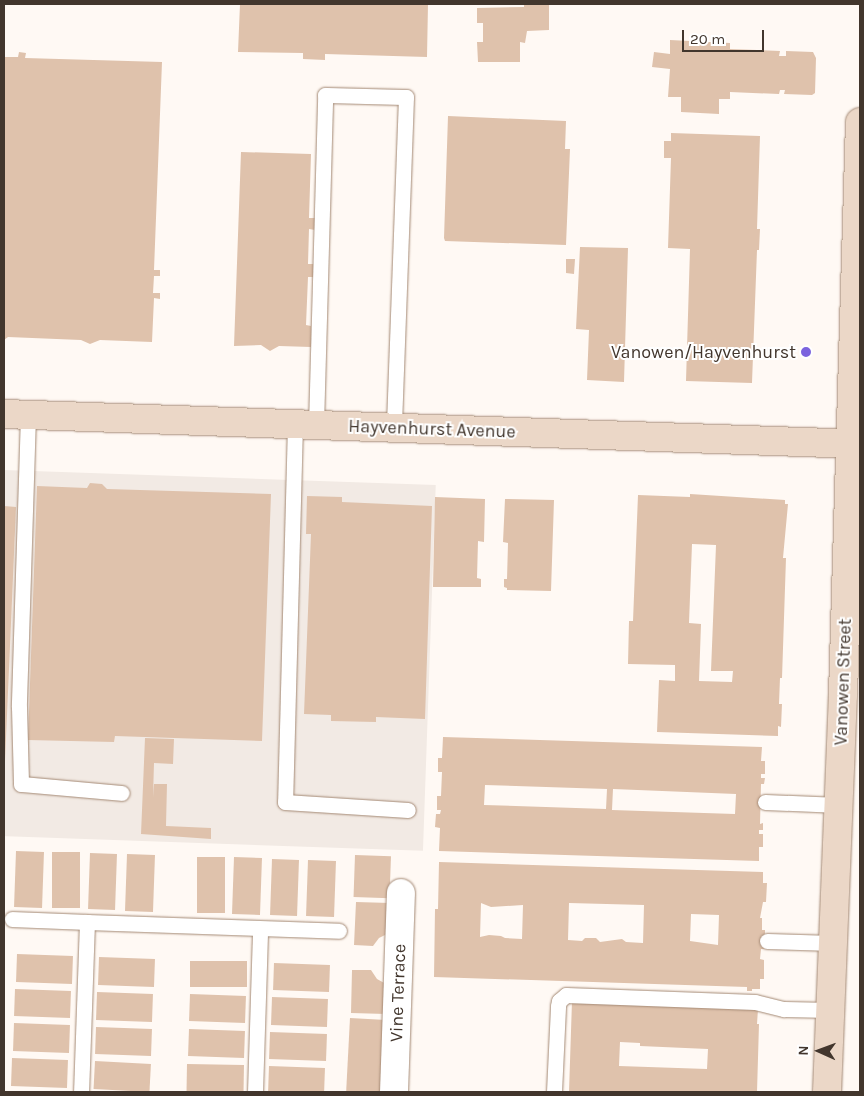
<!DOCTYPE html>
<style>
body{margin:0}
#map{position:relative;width:864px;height:1096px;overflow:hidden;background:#fff9f4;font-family:Karla,sans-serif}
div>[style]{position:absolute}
.built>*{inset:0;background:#f2eae4;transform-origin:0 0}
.building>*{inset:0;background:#dfc2ac;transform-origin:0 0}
.roads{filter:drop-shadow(0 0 1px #a48974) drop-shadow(0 0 1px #a48974)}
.service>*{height:15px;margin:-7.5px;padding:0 7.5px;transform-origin:7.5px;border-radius:7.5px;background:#fff}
.minor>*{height:28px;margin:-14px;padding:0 14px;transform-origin:14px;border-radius:14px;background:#fff}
.secondary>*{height:28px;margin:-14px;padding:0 14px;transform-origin:14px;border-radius:14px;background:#ebd7c7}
.dots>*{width:14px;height:14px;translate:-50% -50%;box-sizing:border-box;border:2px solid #fff;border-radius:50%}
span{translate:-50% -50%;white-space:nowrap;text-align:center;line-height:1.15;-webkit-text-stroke:4px #fff;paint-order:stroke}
.poi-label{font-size:18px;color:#42362d}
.right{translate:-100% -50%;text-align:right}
.street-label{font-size:18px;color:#42362d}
.frame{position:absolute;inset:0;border:5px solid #42362d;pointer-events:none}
.north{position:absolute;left:794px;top:1026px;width:50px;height:50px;-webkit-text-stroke:4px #fff;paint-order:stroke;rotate:272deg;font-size:14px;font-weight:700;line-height:20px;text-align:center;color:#42362d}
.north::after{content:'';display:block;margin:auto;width:18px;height:22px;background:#42362d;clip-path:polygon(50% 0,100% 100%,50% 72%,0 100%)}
.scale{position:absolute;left:682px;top:30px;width:82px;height:22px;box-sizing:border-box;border:2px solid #42362d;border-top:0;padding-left:6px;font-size:15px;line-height:18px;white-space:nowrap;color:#42362d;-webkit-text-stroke:4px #fff;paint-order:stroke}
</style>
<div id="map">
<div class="built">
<i style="left:4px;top:470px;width:432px;height:366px;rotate:2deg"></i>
</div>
<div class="building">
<i style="clip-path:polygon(240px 4px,428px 4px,427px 57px,325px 54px,325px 60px,303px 59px,303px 53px,238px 52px)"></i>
<i style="clip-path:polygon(524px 4px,549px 4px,549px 30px,527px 31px,525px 43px,520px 42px,520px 62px,478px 62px,477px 42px,483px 42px,483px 23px,477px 23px,477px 8px,524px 7px)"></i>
<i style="clip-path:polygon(670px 40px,730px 43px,730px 49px,780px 51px,779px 56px,786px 56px,786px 51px,813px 52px,816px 58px,815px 93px,812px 95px,784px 94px,785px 90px,780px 90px,779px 94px,730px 92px,730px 99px,719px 99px,719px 114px,681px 112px,681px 97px,668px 97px,670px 69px,652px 67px,654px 52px,670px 54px)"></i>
<i style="clip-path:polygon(19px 52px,26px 53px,25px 58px,162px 62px,154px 270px,160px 270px,160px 276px,154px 276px,153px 293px,160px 293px,160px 299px,154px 298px,152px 342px,100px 340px,90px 344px,81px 340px,8px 337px,4px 340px,4px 57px,18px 57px)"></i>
<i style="clip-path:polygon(448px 116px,566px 121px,565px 149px,570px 149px,566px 245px,445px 241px,444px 238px)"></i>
<i style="clip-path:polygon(671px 133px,760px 136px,757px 229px,760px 229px,759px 250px,757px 250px,752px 383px,686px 381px,690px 249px,668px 248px,671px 158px,664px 158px,664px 141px,671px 141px)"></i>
<i style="clip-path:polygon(241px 152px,311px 154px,309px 218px,315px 218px,315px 230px,309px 229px,308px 264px,316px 264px,316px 277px,308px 277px,306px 325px,311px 326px,311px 347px,279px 346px,270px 351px,261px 345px,234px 346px)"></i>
<i style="clip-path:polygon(580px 247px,628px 248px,624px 382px,587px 380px,589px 330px,576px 329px)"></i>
<i style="clip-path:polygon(566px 259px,575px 259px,574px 274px,566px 273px)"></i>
<i style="clip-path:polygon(90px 483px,102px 484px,107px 489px,271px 494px,262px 741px,115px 736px,114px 742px,28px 740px,37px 486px,87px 488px)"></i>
<i style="clip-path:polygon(evenodd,690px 494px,785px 500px,785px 504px,788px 504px,783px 558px,786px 558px,782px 678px,780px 678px,779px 704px,782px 704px,781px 727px,778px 726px,778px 736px,657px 732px,659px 680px,675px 681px,675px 665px,628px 664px,629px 621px,633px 621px,638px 495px,690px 497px,690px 494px,692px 544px,716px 545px,711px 671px,733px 671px,732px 682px,699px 681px,701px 624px,689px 623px,692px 544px)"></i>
<i style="clip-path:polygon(307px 496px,342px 497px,342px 502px,432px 506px,425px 719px,376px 717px,376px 722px,331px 721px,331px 715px,304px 714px,311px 534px,306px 534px)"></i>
<i style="clip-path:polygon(435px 497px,485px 499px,484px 542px,478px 541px,477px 578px,481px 579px,481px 587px,433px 587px)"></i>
<i style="clip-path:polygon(505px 499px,554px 500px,551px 591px,507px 590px,507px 588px,504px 587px,504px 579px,507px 579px,508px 543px,503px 542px)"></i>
<i style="clip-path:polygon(4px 506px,16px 507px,5px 761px,4px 761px)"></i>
<i style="clip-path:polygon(evenodd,443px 737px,762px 747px,761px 761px,765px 761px,765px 774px,761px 774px,761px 778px,765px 778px,764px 784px,761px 784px,760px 824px,763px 823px,763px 830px,759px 830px,759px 834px,763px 834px,763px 847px,759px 847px,759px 861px,439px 851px,440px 828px,435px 827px,436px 814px,440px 814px,441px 810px,437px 810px,437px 796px,441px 796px,442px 772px,438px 772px,438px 758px,442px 758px,443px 737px,485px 785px,607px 789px,606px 809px,484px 805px,485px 785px,443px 737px,613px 789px,736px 794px,735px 814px,612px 810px,613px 789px)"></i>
<i style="clip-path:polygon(145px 738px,174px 739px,173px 764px,154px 763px,153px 797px,154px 784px,167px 784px,166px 826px,211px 828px,211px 839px,141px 834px)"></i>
<i style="left:16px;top:851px;width:28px;height:56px;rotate:2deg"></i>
<i style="left:52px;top:852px;width:28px;height:56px"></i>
<i style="left:90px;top:853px;width:27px;height:56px;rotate:2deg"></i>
<i style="left:127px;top:854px;width:28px;height:57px;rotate:2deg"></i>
<i style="left:355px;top:855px;width:36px;height:42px;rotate:2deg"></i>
<i style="left:197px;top:857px;width:28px;height:56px"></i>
<i style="left:234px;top:857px;width:28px;height:57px;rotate:2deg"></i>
<i style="left:272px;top:859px;width:27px;height:56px;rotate:2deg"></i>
<i style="left:308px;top:860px;width:28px;height:56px;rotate:2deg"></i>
<i style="clip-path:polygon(evenodd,439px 862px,763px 872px,763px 883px,767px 883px,766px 902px,763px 902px,760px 918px,762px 918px,762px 930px,765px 930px,765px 949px,761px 949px,760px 959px,764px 960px,764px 979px,760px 979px,760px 989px,752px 989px,752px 991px,747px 991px,747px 987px,434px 977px,435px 909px,438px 909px,439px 862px,481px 903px,491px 907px,523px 905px,522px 939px,505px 938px,501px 936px,489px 935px,480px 937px,481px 903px,439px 862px,569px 903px,644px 905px,643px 943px,626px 942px,622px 939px,600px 942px,596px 938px,585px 938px,582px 941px,568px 940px,569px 903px,439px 862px,691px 914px,719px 915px,718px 945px,690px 941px,691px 914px)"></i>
<i style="clip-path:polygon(356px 902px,390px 903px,389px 933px,379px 938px,373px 946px,354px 945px)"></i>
<i style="left:17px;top:954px;width:56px;height:28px;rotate:2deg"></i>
<i style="left:99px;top:957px;width:56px;height:28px;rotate:2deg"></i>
<i style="left:190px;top:961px;width:57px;height:26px"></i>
<i style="left:274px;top:963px;width:56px;height:27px;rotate:2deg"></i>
<i style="clip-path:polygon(352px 970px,371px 970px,377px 979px,386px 984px,386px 1014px,351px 1013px)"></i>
<i style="left:15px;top:989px;width:56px;height:27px;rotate:2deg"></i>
<i style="left:97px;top:992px;width:56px;height:28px;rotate:2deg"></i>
<i style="left:190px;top:994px;width:56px;height:27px;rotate:2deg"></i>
<i style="left:272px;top:997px;width:56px;height:28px;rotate:2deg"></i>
<i style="clip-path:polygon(evenodd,572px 1001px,758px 1009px,757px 1024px,759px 1024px,757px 1092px,569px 1092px,572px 1001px,620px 1042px,640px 1043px,640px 1046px,708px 1049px,707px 1069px,619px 1066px,620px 1042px)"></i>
<i style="left:350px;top:1018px;width:36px;height:74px;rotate:3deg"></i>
<i style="left:14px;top:1023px;width:56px;height:28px;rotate:2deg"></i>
<i style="left:96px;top:1027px;width:56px;height:27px;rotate:2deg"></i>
<i style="left:189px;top:1029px;width:56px;height:27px;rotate:2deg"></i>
<i style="left:270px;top:1032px;width:57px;height:27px;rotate:2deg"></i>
<i style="left:12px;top:1058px;width:56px;height:28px;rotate:2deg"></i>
<i style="left:95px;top:1061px;width:56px;height:28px;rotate:3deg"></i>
<i style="left:187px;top:1064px;width:57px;height:27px;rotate:1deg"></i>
<i style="left:269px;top:1066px;width:56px;height:26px;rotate:2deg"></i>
</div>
<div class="roads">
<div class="service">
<i style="left:28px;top:415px;width:292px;rotate:91.8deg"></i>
<i style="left:19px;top:707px;width:77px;rotate:88.5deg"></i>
<i style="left:21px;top:784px;width:101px;rotate:5.1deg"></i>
<i style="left:295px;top:424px;width:378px;rotate:91.5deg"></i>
<i style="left:285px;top:802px;width:123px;rotate:3.7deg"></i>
<i style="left:316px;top:425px;width:330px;rotate:-88.4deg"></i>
<i style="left:325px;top:95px;width:81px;rotate:1.4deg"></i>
<i style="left:406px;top:97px;width:331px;rotate:92.1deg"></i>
<i style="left:765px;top:802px;width:74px;rotate:2.3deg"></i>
<i style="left:12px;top:919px;width:75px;rotate:2.3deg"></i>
<i style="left:87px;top:922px;width:170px;rotate:92deg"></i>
<i style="left:87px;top:922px;width:252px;rotate:2deg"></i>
<i style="left:767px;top:941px;width:66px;rotate:1.7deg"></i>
<i style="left:255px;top:1092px;width:163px;rotate:-88.2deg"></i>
<i style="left:554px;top:1092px;width:86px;rotate:-87.3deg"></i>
<i style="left:558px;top:1006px;width:5px;rotate:-79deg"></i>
<i style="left:559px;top:1001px;width:9px;rotate:-41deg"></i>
<i style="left:566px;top:995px;width:189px;rotate:2.1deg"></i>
<i style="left:755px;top:1002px;width:30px;rotate:14deg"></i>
<i style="left:784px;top:1009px;width:47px;rotate:1.2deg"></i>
</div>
<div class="minor">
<i style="left:394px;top:1092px;width:199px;rotate:-88deg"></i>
</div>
<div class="secondary">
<i style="left:4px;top:414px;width:857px;rotate:2.01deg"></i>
<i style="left:827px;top:1092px;width:397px;rotate:-87.7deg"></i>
<i style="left:843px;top:695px;width:573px;rotate:-88.3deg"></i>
</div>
</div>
<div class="dots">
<i style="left:806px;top:352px;background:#7b63de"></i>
</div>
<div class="poi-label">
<span class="right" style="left:796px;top:352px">Vanowen/Hayvenhurst</span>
</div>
<div class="street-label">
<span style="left:432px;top:429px;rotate:2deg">Hayvenhurst Avenue</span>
<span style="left:843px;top:682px;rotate:-88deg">Vanowen Street</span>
<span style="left:398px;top:993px;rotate:-88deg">Vine Terrace</span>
</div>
<div class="frame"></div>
<div class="north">N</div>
<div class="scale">20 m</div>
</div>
